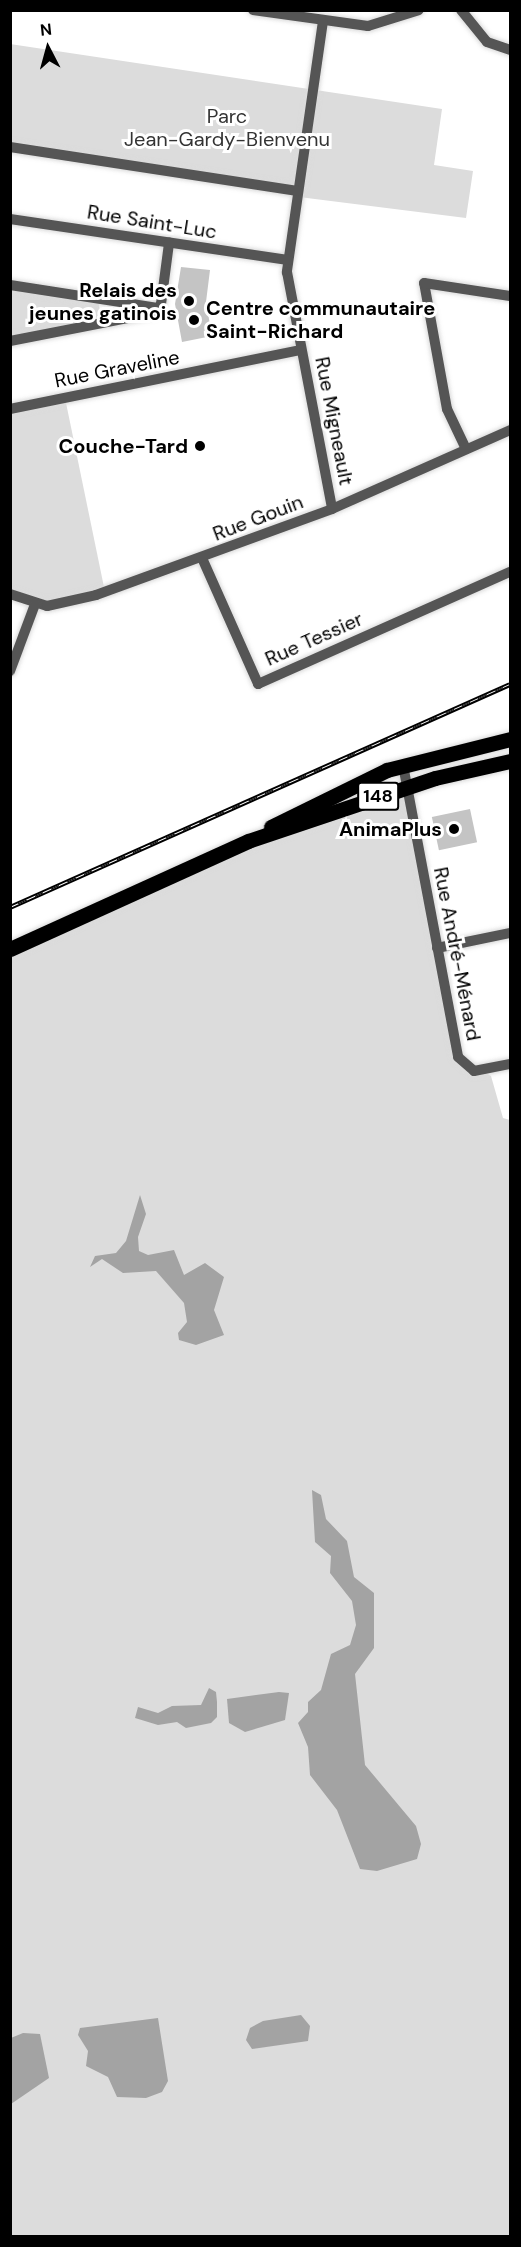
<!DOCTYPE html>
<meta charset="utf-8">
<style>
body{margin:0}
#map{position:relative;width:521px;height:2247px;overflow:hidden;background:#fff;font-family:"DM Sans",sans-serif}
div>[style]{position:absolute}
.green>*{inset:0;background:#dcdcdc}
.water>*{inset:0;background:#a3a3a3}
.building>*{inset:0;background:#c4c4c4;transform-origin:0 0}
.roads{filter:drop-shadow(0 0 2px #dbdbdb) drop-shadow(0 0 2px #dbdbdb)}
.minor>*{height:10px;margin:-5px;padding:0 5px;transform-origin:5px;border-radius:5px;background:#555}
.primary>*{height:15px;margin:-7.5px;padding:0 7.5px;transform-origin:7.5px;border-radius:7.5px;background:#000}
.rail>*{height:5px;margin-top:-2.5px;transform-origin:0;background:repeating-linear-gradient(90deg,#fff 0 9px,#000 0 18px);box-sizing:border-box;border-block:2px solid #000}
.dots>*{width:16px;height:16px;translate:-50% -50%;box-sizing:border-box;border:3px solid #fff;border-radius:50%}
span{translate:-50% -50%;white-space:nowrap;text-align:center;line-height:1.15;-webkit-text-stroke:6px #fff;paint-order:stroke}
.shield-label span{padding:2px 4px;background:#fff;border:2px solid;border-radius:4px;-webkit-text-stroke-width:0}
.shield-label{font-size:18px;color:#000;font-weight:700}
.park-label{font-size:20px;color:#333}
.street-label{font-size:20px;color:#000}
.poi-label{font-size:20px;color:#000;font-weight:700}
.right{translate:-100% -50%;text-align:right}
.left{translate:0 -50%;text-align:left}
.frame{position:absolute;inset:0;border:12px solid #000;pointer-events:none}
.north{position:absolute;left:18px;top:18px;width:60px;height:60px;-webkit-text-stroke:4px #fff;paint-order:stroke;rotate:354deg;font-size:16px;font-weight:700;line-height:24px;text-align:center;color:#000}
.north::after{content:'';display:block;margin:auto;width:21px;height:27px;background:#000;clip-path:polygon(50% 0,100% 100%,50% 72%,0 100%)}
</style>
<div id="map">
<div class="green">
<i style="clip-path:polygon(10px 44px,442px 109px,434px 165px,473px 171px,466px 218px,299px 197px,297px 191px,11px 147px)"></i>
<i style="clip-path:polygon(10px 285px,98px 299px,101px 317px,96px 324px,11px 341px)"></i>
<i style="clip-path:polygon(65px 398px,105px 592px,59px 605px,11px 594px,10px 409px)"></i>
<i style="clip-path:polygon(406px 787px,458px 1057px,491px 1076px,503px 1118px,510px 1120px,510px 2236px,11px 2236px,11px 949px,248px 841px)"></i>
</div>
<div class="water">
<i style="clip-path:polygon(140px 1195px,146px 1214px,138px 1237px,139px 1251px,148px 1255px,174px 1250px,184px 1275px,205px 1263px,224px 1277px,214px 1310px,224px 1335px,196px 1345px,179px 1340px,178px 1333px,187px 1322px,184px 1303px,156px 1271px,123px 1273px,102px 1259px,90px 1267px,95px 1256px,116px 1253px,126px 1241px)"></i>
<i style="clip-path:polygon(312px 1490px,321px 1495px,326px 1519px,347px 1541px,354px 1577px,374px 1593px,374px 1648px,355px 1674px,365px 1765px,416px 1826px,421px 1844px,417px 1859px,377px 1871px,360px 1869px,337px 1810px,310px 1775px,308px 1747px,298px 1723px,308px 1712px,308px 1702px,321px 1690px,331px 1654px,350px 1645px,356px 1625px,352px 1601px,330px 1573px,331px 1556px,315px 1542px)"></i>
<i style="clip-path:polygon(209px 1688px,216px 1692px,217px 1702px,217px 1717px,211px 1723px,186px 1728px,177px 1722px,158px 1725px,135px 1718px,138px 1707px,158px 1713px,172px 1706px,201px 1705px)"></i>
<i style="clip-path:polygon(279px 1692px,289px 1693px,285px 1720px,245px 1732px,229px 1723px,227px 1699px)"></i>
<i style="clip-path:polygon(301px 2015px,310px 2026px,308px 2041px,252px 2049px,246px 2040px,250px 2028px,263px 2021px)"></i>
<i style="clip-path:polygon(158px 2018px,168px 2081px,162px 2092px,146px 2098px,117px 2097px,108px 2077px,86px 2066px,88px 2051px,78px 2035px,80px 2028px)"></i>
<i style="clip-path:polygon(23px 2033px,40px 2034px,49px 2078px,11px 2104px,11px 2038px)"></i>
</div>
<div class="building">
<i style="clip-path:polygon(181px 267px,210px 270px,206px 302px,212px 336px,182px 342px,175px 304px)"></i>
<i style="left:470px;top:809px;width:34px;height:39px;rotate:78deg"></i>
</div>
<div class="roads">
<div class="minor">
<i style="left:253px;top:10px;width:116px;rotate:7.9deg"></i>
<i style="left:368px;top:26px;width:53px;rotate:-17.4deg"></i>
<i style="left:461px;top:10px;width:41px;rotate:50.9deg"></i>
<i style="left:487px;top:42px;width:24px;rotate:19deg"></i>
<i style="left:323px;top:21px;width:254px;rotate:98.2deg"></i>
<i style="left:287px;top:272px;width:241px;rotate:79.2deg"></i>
<i style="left:10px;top:147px;width:291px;rotate:8.7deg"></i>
<i style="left:10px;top:219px;width:281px;rotate:8.4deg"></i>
<i style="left:10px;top:285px;width:151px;rotate:8.8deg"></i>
<i style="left:10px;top:341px;width:147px;rotate:-11deg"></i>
<i style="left:154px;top:313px;width:11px;rotate:-52deg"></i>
<i style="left:161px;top:304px;width:62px;rotate:-82.5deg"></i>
<i style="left:10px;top:409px;width:297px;rotate:-11.5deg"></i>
<i style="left:466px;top:449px;width:44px;rotate:-115.4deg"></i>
<i style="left:447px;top:409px;width:128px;rotate:-100.3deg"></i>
<i style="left:424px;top:283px;width:87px;rotate:8.6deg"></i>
<i style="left:202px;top:558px;width:138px;rotate:66deg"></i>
<i style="left:258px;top:684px;width:276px;rotate:-24deg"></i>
<i style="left:10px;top:594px;width:39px;rotate:18deg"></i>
<i style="left:47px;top:606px;width:50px;rotate:-12.7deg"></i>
<i style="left:96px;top:595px;width:251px;rotate:-20deg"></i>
<i style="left:332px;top:509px;width:195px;rotate:-23.9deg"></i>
<i style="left:10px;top:671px;width:72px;rotate:-69.5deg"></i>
<i style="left:403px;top:765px;width:297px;rotate:79.3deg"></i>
<i style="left:458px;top:1057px;width:21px;rotate:41deg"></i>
<i style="left:474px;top:1071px;width:37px;rotate:-11deg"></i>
<i style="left:437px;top:948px;width:75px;rotate:-11.6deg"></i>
</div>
<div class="primary">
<i style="left:271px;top:827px;width:129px;rotate:-26.2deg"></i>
<i style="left:387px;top:770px;width:127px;rotate:-14.1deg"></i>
<i style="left:10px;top:949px;width:261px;rotate:-24.4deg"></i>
<i style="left:248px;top:841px;width:197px;rotate:-18.6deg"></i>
<i style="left:435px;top:778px;width:77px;rotate:-12.8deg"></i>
</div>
</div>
<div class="rail">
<i style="left:10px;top:907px;width:547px;rotate:-24.04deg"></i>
</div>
<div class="dots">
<i style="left:189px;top:301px;background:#000"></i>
<i style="left:194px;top:320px;background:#000"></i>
<i style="left:200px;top:446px;background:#000"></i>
<i style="left:454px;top:829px;background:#000"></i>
</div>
<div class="shield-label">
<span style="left:378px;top:796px">148</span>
</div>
<div class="park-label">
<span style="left:227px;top:128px">Parc<br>Jean-Gardy-Bienvenu</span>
</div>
<div class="street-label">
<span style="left:152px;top:222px;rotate:9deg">Rue Saint-Luc</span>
<span style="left:117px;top:369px;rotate:-11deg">Rue Graveline</span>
<span style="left:334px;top:421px;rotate:79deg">Rue Migneault</span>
<span style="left:258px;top:518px;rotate:-21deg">Rue Gouin</span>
<span style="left:314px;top:639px;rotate:-24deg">Rue Tessier</span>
<span style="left:457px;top:954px;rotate:79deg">Rue André-Ménard</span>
</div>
<div class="poi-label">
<span class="right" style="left:177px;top:302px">Relais des<br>jeunes gatinois</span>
<span class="left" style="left:206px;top:320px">Centre communautaire<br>Saint-Richard</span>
<span class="right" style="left:188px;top:446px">Couche-Tard</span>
<span class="right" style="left:442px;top:829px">AnimaPlus</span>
</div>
<div class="frame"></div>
<div class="north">N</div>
</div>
